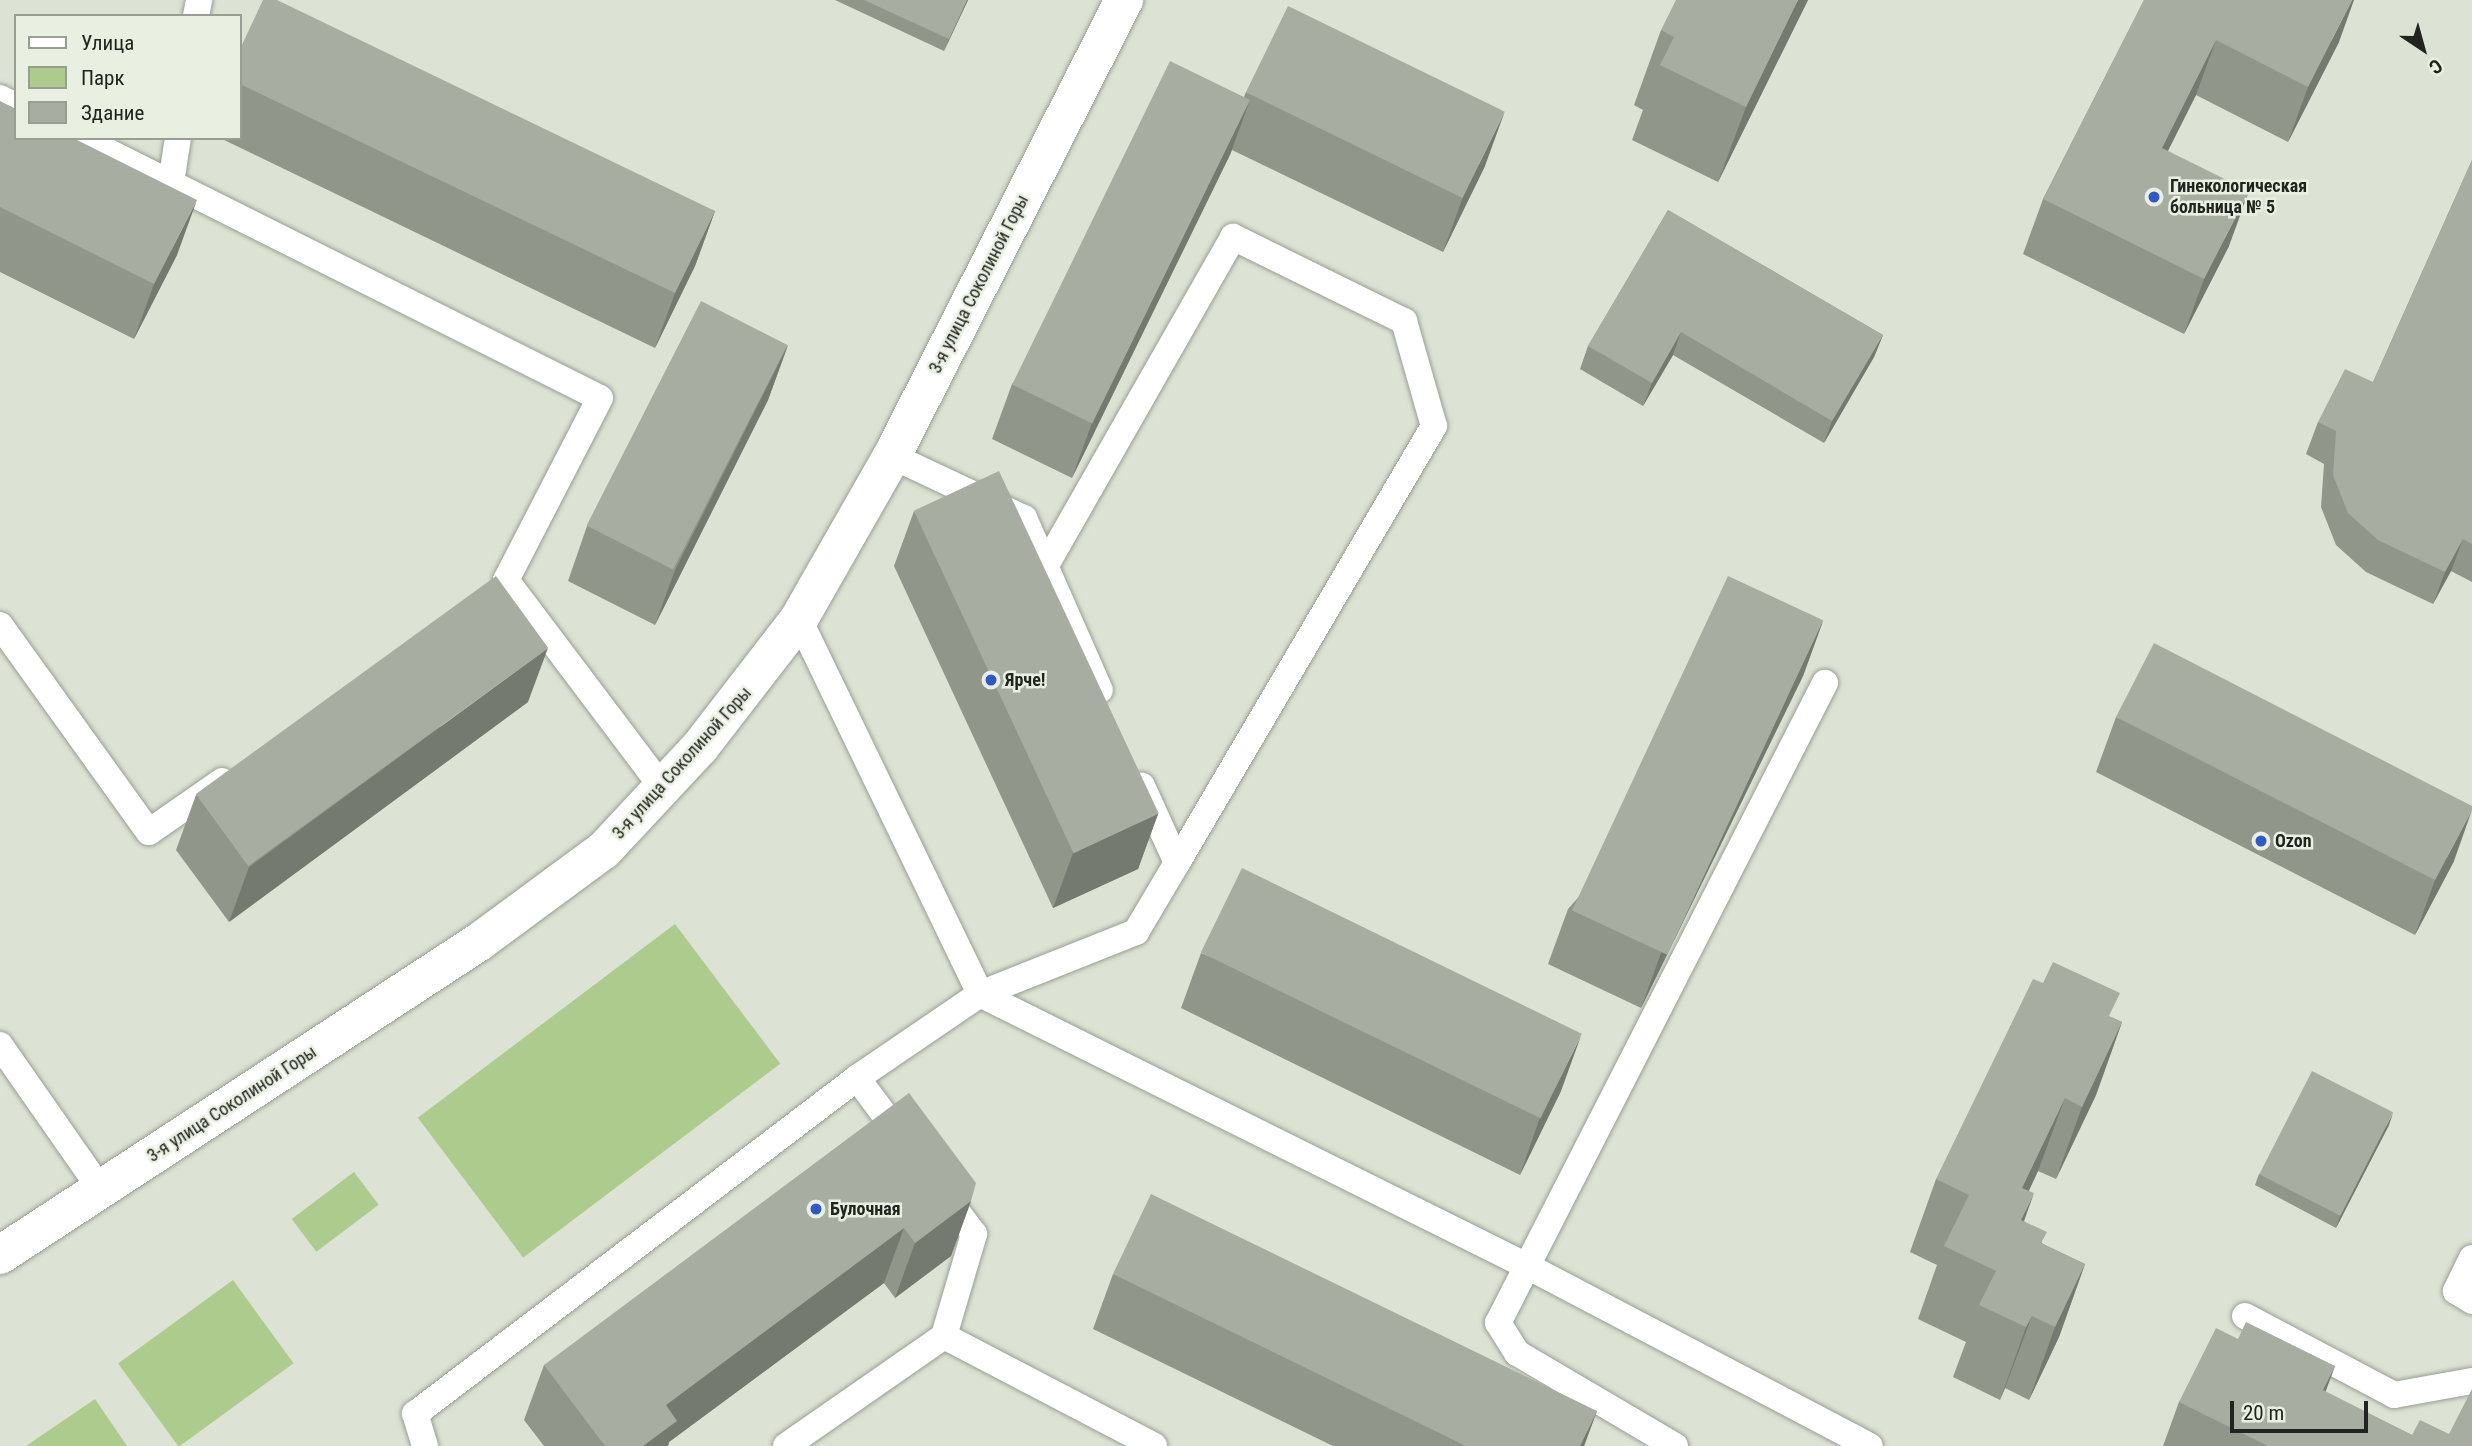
<!DOCTYPE html>
<meta charset="utf-8">
<style>
body{margin:0}
#map{position:relative;width:2472px;height:1446px;overflow:hidden;background:#dce3d5;font-family:"Roboto Condensed",sans-serif}
div>[style]{position:absolute}
.green>*{inset:0;background:#adcb8d;transform-origin:0 0}
.roads{filter:drop-shadow(0 0 2px #989f92) drop-shadow(0 0 2px #989f92)}
.service>*{height:26px;margin:-13px;padding:0 13px;transform-origin:13px;border-radius:13px;background:#fff}
.minor>*{height:38px;margin:-19px;padding:0 19px;transform-origin:19px;border-radius:19px;background:#fff}
.wall>*{inset:0;background:#90968a}
.shaded-wall>*{inset:0;background:#757a71}
.building>*{inset:0;background:#a7aea1;transform-origin:0 0}
.dots>*{width:19px;height:19px;translate:-50% -50%;box-sizing:border-box;border:4px solid #e9f0e2;border-radius:50%}
span{translate:-50% -50%;white-space:nowrap;text-align:center;line-height:1.15;-webkit-text-stroke:5px #e9f0e2;paint-order:stroke}
.poi-label{font-size:18px;color:#22241f;font-weight:700}
.left{translate:0 -50%;text-align:left}
.street-label{font-size:18px;color:#22241f}
.legend{position:absolute;left:14px;top:14px;width:228px;height:126px;box-sizing:border-box;background:#e9f0e2;border:2px solid #999e94;margin:0;padding:9px 12px;list-style:none;font-size:21px;color:#22241f}
.legend li{display:flex;align-items:center;gap:14px;height:35px}
.legend b{width:35px;border:2px solid #999e94}
.north{position:absolute;left:2388px;top:14px;width:70px;height:70px;-webkit-text-stroke:5px #e9f0e2;paint-order:stroke;rotate:144deg;font-size:19px;font-weight:700;line-height:28px;text-align:center;color:#22241f}
.north::after{content:'';display:block;margin:auto;width:24px;height:32px;background:#22241f;clip-path:polygon(50% 0,100% 100%,50% 72%,0 100%)}
.scale{position:absolute;left:2230px;top:1401px;width:138px;height:32px;box-sizing:border-box;border:4px solid #22241f;border-top:0;padding-left:9px;font-size:21px;line-height:24px;white-space:nowrap;color:#22241f;-webkit-text-stroke:5px #e9f0e2;paint-order:stroke}
</style>
<div id="map">
<div class="green">
<i style="left:675px;top:924px;width:175px;height:322px;rotate:53deg"></i>
<i style="left:354px;top:1172px;width:41px;height:78px;rotate:53deg"></i>
<i style="left:233px;top:1280px;width:103px;height:142px;rotate:54deg"></i>
<i style="clip-path:polygon(95px 1399px,127px 1446px,26px 1446px)"></i>
</div>
<div class="roads">
<div class="service">
<i style="left:196px;top:16px;width:16px;rotate:-79deg"></i>
<i style="left:0;top:98px;width:18px;rotate:27deg"></i>
<i style="left:81px;top:138px;width:580px;rotate:26.61deg"></i>
<i style="left:600px;top:398px;width:205px;rotate:117.3deg"></i>
<i style="left:506px;top:580px;width:261px;rotate:53deg"></i>
<i style="left:171px;top:183px;width:46px;rotate:-81.2deg"></i>
<i style="left:892px;top:456px;width:146px;rotate:25.2deg"></i>
<i style="left:1024px;top:518px;width:188px;rotate:66.2deg"></i>
<i style="left:1045px;top:567px;width:380px;rotate:-60.3deg"></i>
<i style="left:1233px;top:237px;width:191px;rotate:26.2deg"></i>
<i style="left:1404px;top:321px;width:109px;rotate:74.1deg"></i>
<i style="left:1434px;top:426px;width:507px;rotate:120.46deg"></i>
<i style="left:799px;top:619px;width:416px;rotate:64.2deg"></i>
<i style="left:980px;top:994px;width:611px;rotate:26.44deg"></i>
<i style="left:1527px;top:1266px;width:387px;rotate:27.7deg"></i>
<i style="left:0;top:625px;width:255px;rotate:54.3deg"></i>
<i style="left:149px;top:832px;width:89px;rotate:-34.9deg"></i>
<i style="left:0;top:1045px;width:177px;rotate:55.1deg"></i>
<i style="left:857px;top:1078px;width:79px;rotate:53.3deg"></i>
<i style="left:944px;top:1194px;width:50px;rotate:53.1deg"></i>
<i style="left:974px;top:1234px;width:106px;rotate:106.4deg"></i>
<i style="left:944px;top:1336px;width:237px;rotate:27.6deg"></i>
<i style="left:2472px;top:1258px;width:37px;rotate:116deg"></i>
<i style="left:2456px;top:1291px;width:19px;rotate:32deg"></i>
<i style="left:2245px;top:1316px;width:169px;rotate:27.9deg"></i>
<i style="left:2394px;top:1395px;width:79px;rotate:-10.2deg"></i>
<i style="left:425px;top:1446px;width:34px;rotate:-107deg"></i>
<i style="left:415px;top:1414px;width:555px;rotate:-37.24deg"></i>
<i style="left:857px;top:1078px;width:149px;rotate:-34.3deg"></i>
<i style="left:980px;top:994px;width:168px;rotate:-21.7deg"></i>
<i style="left:1136px;top:932px;width:80px;rotate:-59.3deg"></i>
<i style="left:1177px;top:863px;width:85px;rotate:-114.4deg"></i>
<i style="left:786px;top:1446px;width:193px;rotate:-34.8deg"></i>
<i style="left:1675px;top:1446px;width:183px;rotate:-149.5deg"></i>
<i style="left:1517px;top:1353px;width:36px;rotate:-122deg"></i>
<i style="left:1498px;top:1323px;width:719px;rotate:-62.94deg"></i>
</div>
<div class="minor">
<i style="left:0;top:1255px;width:572px;rotate:-33.16deg"></i>
<i style="left:479px;top:942px;width:155px;rotate:-36.4deg"></i>
<i style="left:604px;top:850px;width:141px;rotate:-47deg"></i>
<i style="left:700px;top:747px;width:162px;rotate:-52.3deg"></i>
<i style="left:799px;top:619px;width:188px;rotate:-60.3deg"></i>
<i style="left:892px;top:456px;width:512px;rotate:-63.03deg"></i>
</div>
</div>
<div class="wall">
<i style="clip-path:polygon(835px 0,968px 0,944px 51px)"></i>
<i style="clip-path:polygon(1808px 0,1718px 182px,1632px 140px,1643px 110px,1634px 105px,1661px 30px)"></i>
<i style="clip-path:polygon(2144px 0,2339px 42px,2288px 142px,2196px 95px,2168px 151px,2229px 246px,2184px 334px,2023px 254px,2043px 199px)"></i>
<i style="clip-path:polygon(240px 49px,715px 211px,695px 266px,655px 348px,220px 138px,240px 138px)"></i>
<i style="clip-path:polygon(1246px 92px,1485px 166px,1443px 252px,1232px 150px,1072px 478px,992px 439px,1012px 384px,1244px 97px)"></i>
<i style="clip-path:polygon(0 101px,177px 255px,134px 339px,0 272px)"></i>
<i style="clip-path:polygon(2472px 160px,2472px 582px,2451px 571px,2433px 604px,2366px 572px,2336px 545px,2321px 507px,2324px 464px,2306px 454px,2318px 422px,2373px 382px)"></i>
<i style="clip-path:polygon(1668px 210px,1883px 335px,1874px 357px,1824px 443px,1673px 355px,1643px 406px,1580px 369px,1588px 346px)"></i>
<i style="clip-path:polygon(788px 345px,768px 400px,655px 625px,568px 581px,587px 526px)"></i>
<i style="clip-path:polygon(914px 511px,1158px 814px,1138px 869px,1053px 908px,894px 566px)"></i>
<i style="clip-path:polygon(1823px 621px,1803px 676px,1641px 1008px,1548px 964px,1568px 909px)"></i>
<i style="clip-path:polygon(528px 702px,229px 922px,176px 850px,196px 795px)"></i>
<i style="clip-path:polygon(2116px 717px,2454px 861px,2415px 935px,2096px 772px)"></i>
<i style="clip-path:polygon(1201px 953px,1561px 1091px,1520px 1175px,1181px 1008px)"></i>
<i style="clip-path:polygon(2111px 1017px,2122px 1022px,2096px 1095px,2056px 1179px,2038px 1171px,2029px 1191px,2024px 1221px,2043px 1244px,2085px 1264px,2059px 1337px,2029px 1400px,2005px 1388px,2000px 1400px,1953px 1377px,1966px 1342px,1918px 1319px,1937px 1265px,1910px 1252px,1936px 1179px)"></i>
<i style="clip-path:polygon(2389px 1125px,2336px 1228px,2255px 1185px,2259px 1174px)"></i>
<i style="clip-path:polygon(971px 1201px,951px 1256px,895px 1298px,884px 1283px,669px 1442px,668px 1446px,544px 1446px,524px 1420px,544px 1365px)"></i>
<i style="clip-path:polygon(1113px 1274px,1597px 1411px,1584px 1446px,1333px 1446px,1093px 1329px)"></i>
<i style="clip-path:polygon(2238px 1339px,2335px 1366px,2325px 1392px,2412px 1435px,2449px 1434px,2472px 1446px,2163px 1446px,2179px 1402px)"></i>
</div>
<div class="shaded-wall">
<i style="clip-path:polygon(967px 0,968px 0,944px 51px,949px 39px)"></i>
<i style="clip-path:polygon(1798px 0,1808px 0,1718px 182px,1746px 107px)"></i>
<i style="clip-path:polygon(2352px 0,2354px 0,2339px 42px,2288px 142px,2308px 87px)"></i>
<i style="clip-path:polygon(2216px 40px,2196px 95px,2142px 202px,2162px 148px)"></i>
<i style="clip-path:polygon(1250px 100px,1230px 155px,1072px 478px,1092px 423px)"></i>
<i style="clip-path:polygon(1505px 111px,1485px 166px,1443px 252px,1463px 197px)"></i>
<i style="clip-path:polygon(2249px 191px,2229px 246px,2184px 334px,2204px 279px)"></i>
<i style="clip-path:polygon(197px 200px,177px 255px,134px 339px,154px 284px)"></i>
<i style="clip-path:polygon(715px 211px,695px 266px,655px 348px,675px 293px)"></i>
<i style="clip-path:polygon(1681px 332px,1673px 355px,1643px 406px,1652px 383px)"></i>
<i style="clip-path:polygon(1883px 335px,1874px 357px,1824px 443px,1832px 421px)"></i>
<i style="clip-path:polygon(788px 345px,768px 400px,655px 625px,675px 570px)"></i>
<i style="clip-path:polygon(2463px 539px,2451px 571px,2433px 604px,2445px 572px)"></i>
<i style="clip-path:polygon(1823px 621px,1803px 676px,1641px 1008px,1661px 953px)"></i>
<i style="clip-path:polygon(548px 648px,528px 702px,229px 922px,249px 867px)"></i>
<i style="clip-path:polygon(2472px 810px,2454px 861px,2415px 935px,2435px 880px)"></i>
<i style="clip-path:polygon(1158px 814px,1138px 869px,1053px 908px,1073px 853px)"></i>
<i style="clip-path:polygon(2122px 1022px,2096px 1095px,2056px 1179px,2082px 1107px)"></i>
<i style="clip-path:polygon(1581px 1036px,1561px 1091px,1520px 1175px,1539px 1120px)"></i>
<i style="clip-path:polygon(2065px 1098px,2038px 1171px,1995px 1261px,2022px 1188px)"></i>
<i style="clip-path:polygon(2393px 1113px,2389px 1125px,2336px 1228px,2340px 1216px)"></i>
<i style="clip-path:polygon(2034px 1193px,2008px 1266px,2021px 1220px)"></i>
<i style="clip-path:polygon(971px 1201px,951px 1256px,895px 1298px,915px 1243px)"></i>
<i style="clip-path:polygon(904px 1228px,884px 1283px,669px 1442px,668px 1446px,643px 1446px,666px 1405px)"></i>
<i style="clip-path:polygon(2085px 1264px,2059px 1337px,2029px 1400px,2055px 1327px)"></i>
<i style="clip-path:polygon(2032px 1316px,2005px 1388px,2000px 1400px,2026px 1327px)"></i>
<i style="clip-path:polygon(2335px 1366px,2308px 1439px,2323px 1390px)"></i>
<i style="clip-path:polygon(1597px 1411px,1584px 1446px,1580px 1446px)"></i>
</div>
<div class="building">
<i style="clip-path:polygon(263px 0,277px 0,715px 211px,675px 293px,240px 84px,240px 49px)"></i>
<i style="clip-path:polygon(864px 0,967px 0,949px 39px)"></i>
<i style="clip-path:polygon(1676px 0,1798px 0,1746px 107px,1660px 65px,1674px 37px,1661px 30px)"></i>
<i style="clip-path:polygon(2144px 0,2352px 0,2308px 87px,2216px 40px,2162px 148px,2249px 191px,2204px 279px,2043px 199px)"></i>
<i style="left:1288px;top:6px;width:241px;height:96px;rotate:26deg"></i>
<i style="left:1170px;top:61px;width:89px;height:360px;rotate:26deg"></i>
<i style="clip-path:polygon(0 101px,16px 109px,16px 138px,73px 138px,197px 200px,154px 284px,0 207px)"></i>
<i style="clip-path:polygon(2472px 160px,2472px 544px,2463px 539px,2445px 572px,2378px 540px,2348px 513px,2333px 475px,2336px 431px,2318px 422px,2345px 369px,2373px 382px)"></i>
<i style="clip-path:polygon(1668px 210px,1883px 335px,1832px 421px,1681px 332px,1652px 383px,1588px 346px)"></i>
<i style="left:701px;top:301px;width:97px;height:252px;rotate:27deg"></i>
<i style="left:999px;top:471px;width:378px;height:94px;rotate:65deg"></i>
<i style="left:496px;top:576px;width:89px;height:371px;rotate:54deg"></i>
<i style="left:1728px;top:576px;width:105px;height:369px;rotate:25deg"></i>
<i style="clip-path:polygon(2154px 643px,2472px 806px,2472px 810px,2435px 880px,2116px 717px)"></i>
<i style="left:1242px;top:868px;width:378px;height:94px;rotate:26deg"></i>
<i style="clip-path:polygon(2053px 962px,2120px 993px,2109px 1016px,2122px 1022px,2082px 1107px,2065px 1098px,2022px 1188px,2034px 1193px,2021px 1220px,2047px 1232px,2041px 1243px,2085px 1264px,2055px 1327px,2032px 1316px,2026px 1327px,1979px 1305px,1996px 1271px,1944px 1246px,1969px 1195px,1936px 1179px,2033px 979px,2043px 983px)"></i>
<i style="left:2312px;top:1071px;width:91px;height:116px;rotate:27deg"></i>
<i style="clip-path:polygon(909px 1093px,976px 1183px,971px 1201px,915px 1243px,904px 1228px,666px 1405px,677px 1421px,643px 1446px,605px 1446px,544px 1365px)"></i>
<i style="clip-path:polygon(1151px 1194px,1597px 1411px,1580px 1446px,1466px 1446px,1113px 1274px)"></i>
<i style="clip-path:polygon(2246px 1322px,2335px 1366px,2323px 1390px,2412px 1435px,2420px 1420px,2449px 1434px,2472px 1389px,2472px 1446px,2268px 1446px,2179px 1402px,2216px 1328px,2238px 1339px)"></i>
</div>
<div class="dots">
<i style="left:2154px;top:197px;background:#3158c8"></i>
<i style="left:991px;top:680px;background:#3158c8"></i>
<i style="left:2261px;top:841px;background:#3158c8"></i>
<i style="left:816px;top:1209px;background:#3158c8"></i>
</div>
<div class="poi-label">
<span class="left" style="left:2170px;top:197px">Гинекологическая<br>больница № 5</span>
<span class="left" style="left:1005px;top:680px">Ярче!</span>
<span class="left" style="left:2275px;top:841px">Ozon</span>
<span class="left" style="left:830px;top:1209px">Булочная</span>
</div>
<div class="street-label">
<span style="left:979px;top:284px;rotate:-63deg">3-я улица Соколиной Горы</span>
<span style="left:682px;top:763px;rotate:-48deg">3-я улица Соколиной Горы</span>
<span style="left:232px;top:1104px;rotate:-33deg">3-я улица Соколиной Горы</span>
</div>
<ul class="legend">
<li><b style="height:9px;background:#fff"></b>Улица</li>
<li><b style="height:19px;background:#adcb8d"></b>Парк</li>
<li><b style="height:19px;background:#a7aea1"></b>Здание</li>
</ul>
<div class="north">С</div>
<div class="scale">20 m</div>
</div>
